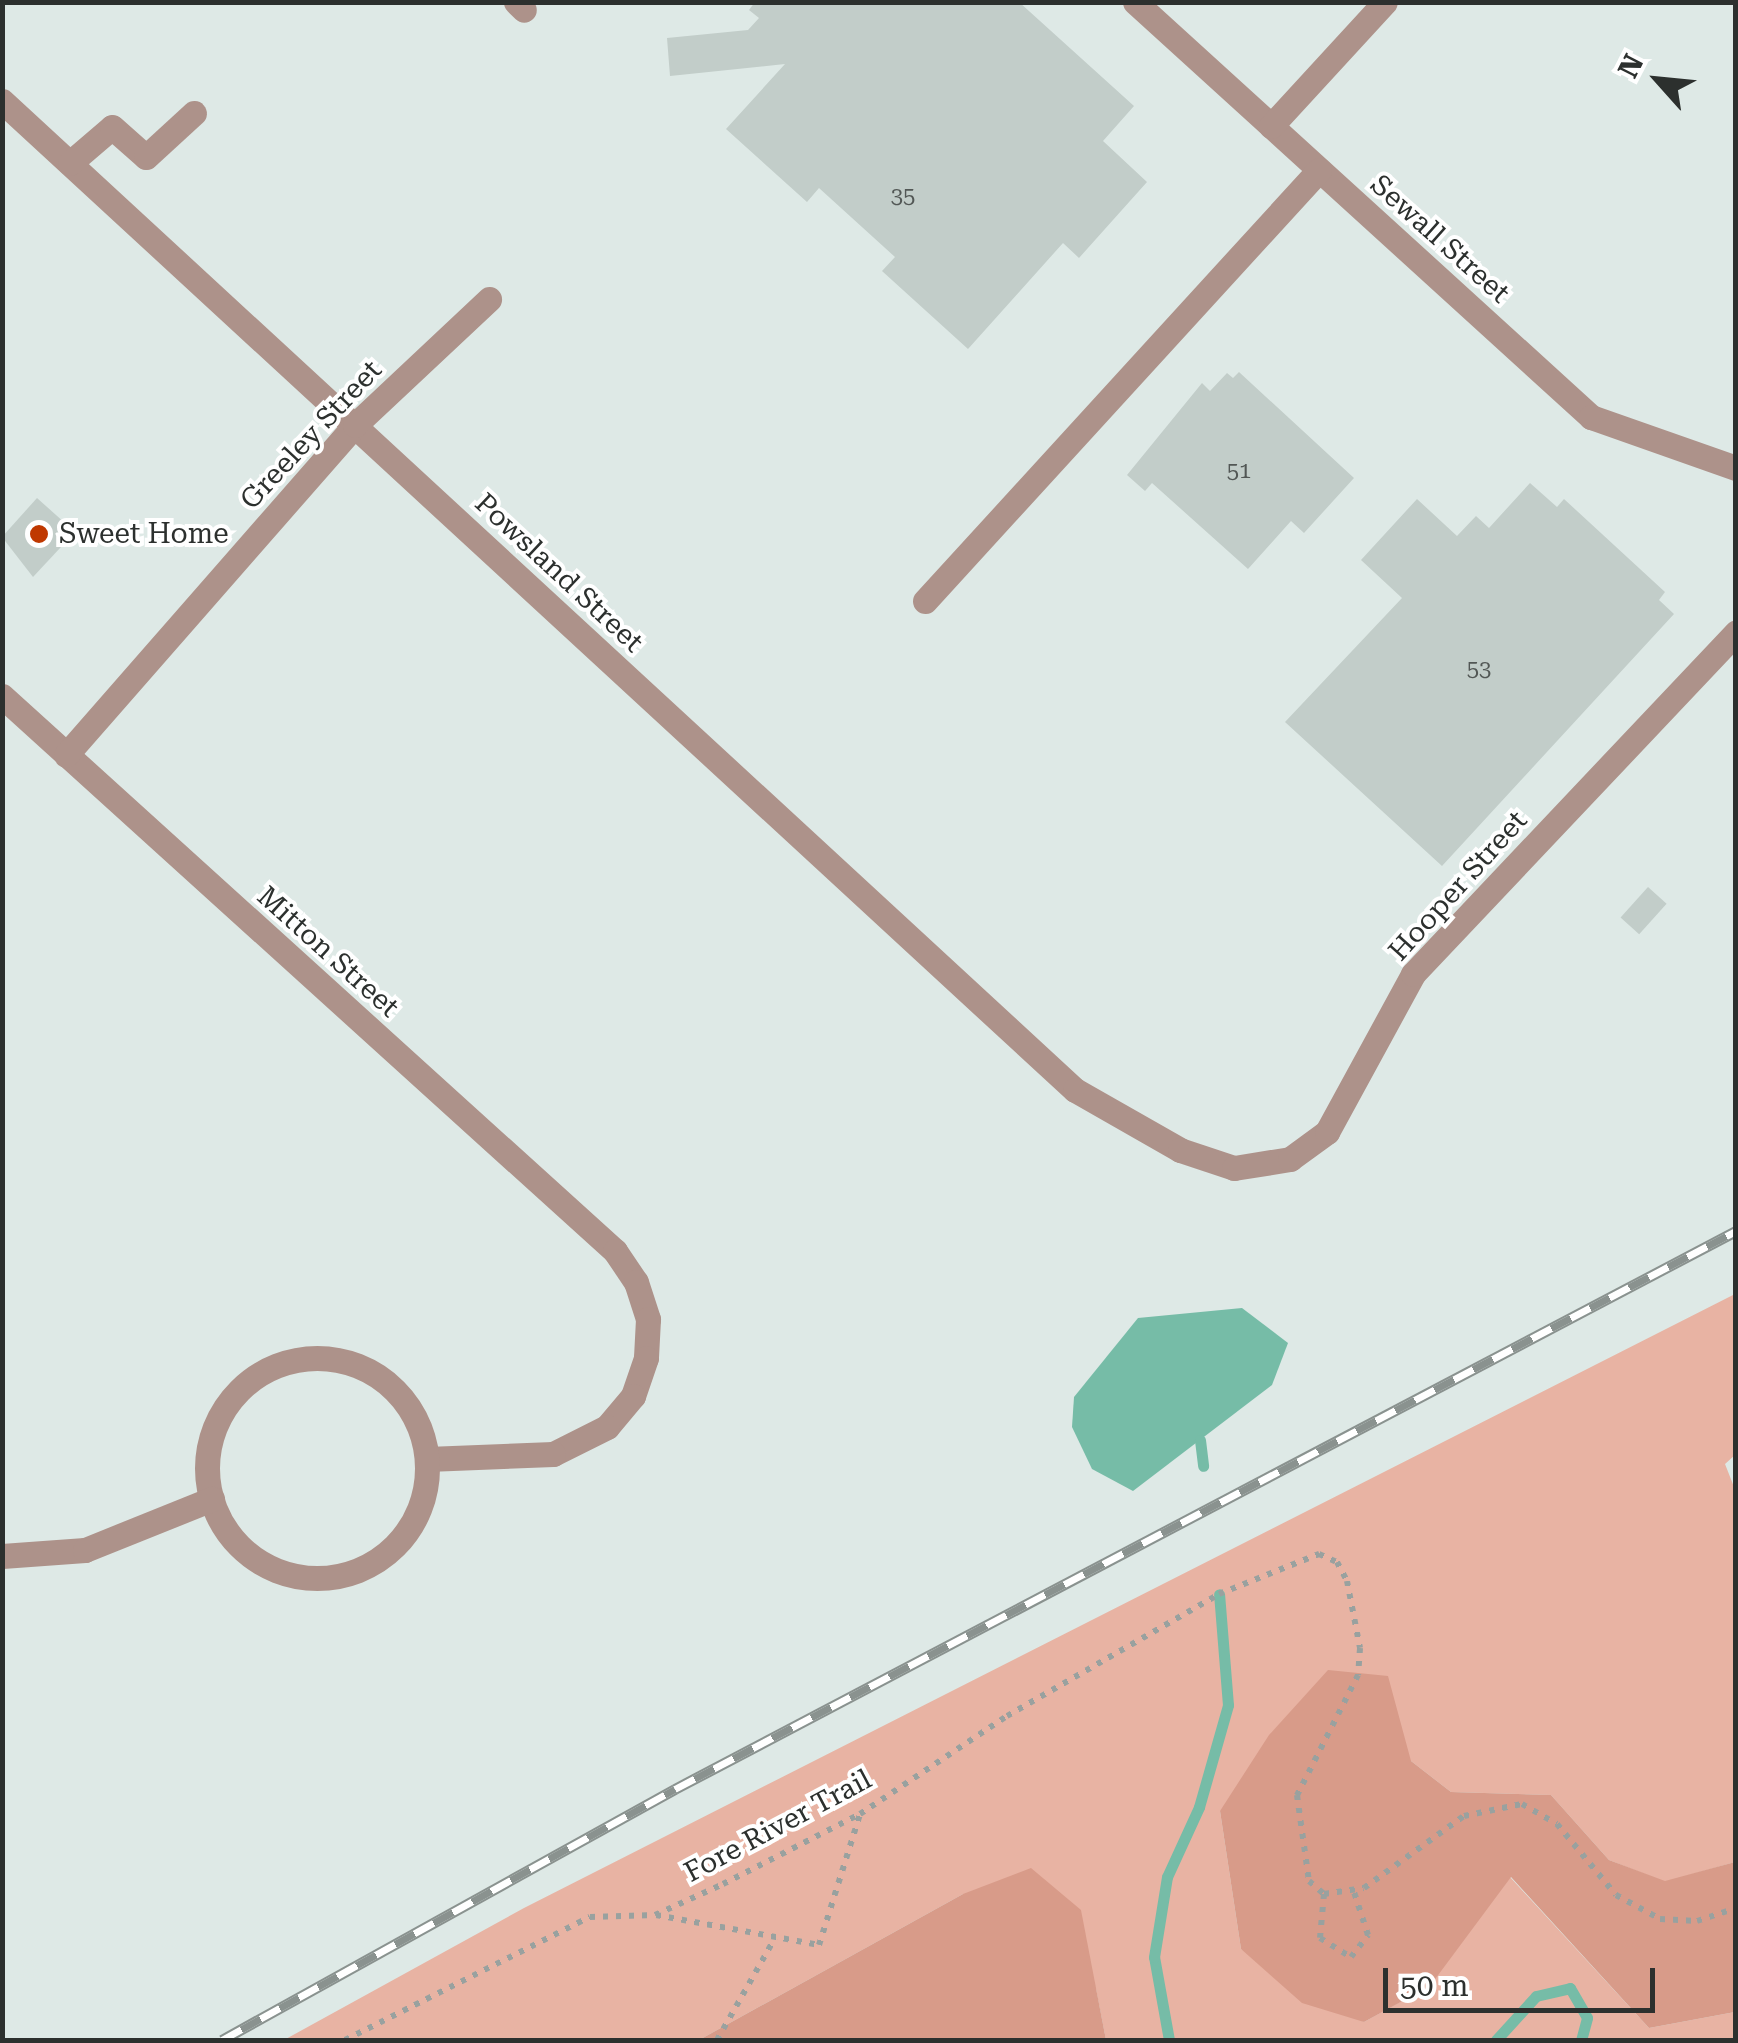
<!DOCTYPE html>
<style>
body{margin:0}
#map{position:relative;width:1738px;height:2043px;overflow:hidden;background:#dee9e6;font-family:"Roboto Serif",serif}
div>[style]{position:absolute}
.green>*{inset:0;background:#e8b3a3}
.forest>*{inset:0;background:#d89b89}
.water>*{inset:0;background:#76bca7}
.stream>*{height:11px;margin:-5.5px;padding:0 5.5px;transform-origin:5.5px;border-radius:5.5px;background:#76bca7}
.building>*{inset:0;background:#c2cdc9;transform-origin:0 0}
.path>*{height:6px;margin-top:-3px;transform-origin:0;background:repeating-linear-gradient(90deg,#99a19f 0 5px,transparent 0 13px)}
.minor>*{height:25px;margin:-12.5px;padding:0 12.5px;transform-origin:12.5px;border-radius:12.5px;background:#ad928a}
.minor>.ring{margin:-12.5px;padding:0;box-sizing:content-box;background:none;border:25px solid #ad928a;border-radius:50%}
.rail>*{height:11px;margin-top:-5.5px;transform-origin:0;background:repeating-linear-gradient(90deg,#fff 0 22px,#8a928f 0 44px);box-sizing:border-box;border-block:2px solid #8a928f}
.dots>*{width:28px;height:28px;translate:-50% -50%;box-sizing:border-box;border:5px solid #fff;border-radius:50%}
span{translate:-50% -50%;white-space:nowrap;text-align:center;line-height:1.15;-webkit-text-stroke:8px #fff;paint-order:stroke}
.number-label{font-size:22px;color:#525755}
.number-label span{-webkit-text-stroke-width:0}
.street-label{font-size:28px;color:#2c302e}
.poi-label{font-size:28px;color:#2c302e}
.left{translate:0 -50%;text-align:left}
.frame{position:absolute;inset:0;border:5px solid #2c302e;pointer-events:none}
.north{position:absolute;left:1608px;top:30px;width:100px;height:100px;-webkit-text-stroke:8px #fff;paint-order:stroke;rotate:297deg;font-size:28px;font-weight:700;line-height:40px;text-align:center;color:#2c302e}
.north::after{content:'';display:block;margin:auto;width:35px;height:45px;background:#2c302e;clip-path:polygon(50% 0,100% 100%,50% 72%,0 100%)}
.scale{position:absolute;left:1383px;top:1968px;width:272px;height:45px;box-sizing:border-box;border:5px solid #2c302e;border-top:0;padding-left:12px;font-size:30px;line-height:35px;white-space:nowrap;color:#2c302e;-webkit-text-stroke:8px #fff;paint-order:stroke}
</style>
<div id="map">
<div class="green">
<i style="clip-path:polygon(1735px 1294px,1735px 1455px,1725px 1464px,1736px 1492px,1735px 1862px,1665px 1882px,1609px 1860px,1551px 1795px,1451px 1792px,1411px 1761px,1220px 1811px,1241px 1949px,1364px 2022px,1429px 1986px,1510px 1877px,1649px 2028px,1735px 2012px,1735px 2040px,1106px 2040px,1096px 1989px,963px 1894px,699px 2040px,284px 2040px,524px 1908px)"></i>
</div>
<div class="forest">
<i style="clip-path:polygon(1328px 1670px,1388px 1676px,1411px 1761px,1451px 1792px,1551px 1795px,1609px 1860px,1665px 1881px,1735px 1862px,1735px 2012px,1649px 2028px,1511px 1877px,1430px 1986px,1364px 2022px,1302px 2003px,1241px 1949px,1220px 1811px,1269px 1735px)"></i>
<i style="clip-path:polygon(1031px 1868px,1081px 1910px,1106px 2040px,699px 2040px,963px 1894px)"></i>
</div>
<div class="water">
<i style="clip-path:polygon(1242px 1308px,1288px 1343px,1272px 1385px,1133px 1491px,1092px 1469px,1072px 1427px,1074px 1397px,1138px 1318px)"></i>
</div>
<div class="stream">
<i style="left:1200px;top:1440px;width:26px;rotate:83deg"></i>
<i style="left:1169px;top:2040px;width:84px;rotate:-100.2deg"></i>
<i style="left:1154px;top:1957px;width:81px;rotate:-80.8deg"></i>
<i style="left:1167px;top:1877px;width:77px;rotate:-65.4deg"></i>
<i style="left:1199px;top:1807px;width:106px;rotate:-74.1deg"></i>
<i style="left:1228px;top:1705px;width:111px;rotate:-94.6deg"></i>
<i style="left:1496px;top:2040px;width:59px;rotate:-47.7deg"></i>
<i style="left:1536px;top:1996px;width:35px;rotate:-13deg"></i>
<i style="left:1570px;top:1988px;width:34px;rotate:60deg"></i>
<i style="left:1587px;top:2018px;width:23px;rotate:105deg"></i>
</div>
<div class="building">
<i style="clip-path:polygon(755px 2px,1019px 2px,1134px 106px,1103px 141px,1147px 182px,1079px 258px,1063px 243px,968px 349px,882px 271px,895px 257px,819px 188px,807px 202px,726px 129px,785px 64px,670px 76px,667px 38px,748px 30px,759px 18px,749px 10px)"></i>
<i style="clip-path:polygon(1239px 372px,1354px 478px,1304px 533px,1291px 521px,1248px 569px,1152px 483px,1145px 491px,1127px 475px,1202px 383px,1210px 391px,1227px 373px,1233px 378px)"></i>
<i style="clip-path:polygon(1530px 483px,1557px 507px,1564px 499px,1665px 592px,1659px 600px,1674px 614px,1442px 866px,1285px 722px,1402px 598px,1361px 560px,1417px 499px,1457px 536px,1476px 516px,1489px 528px)"></i>
<i style="clip-path:polygon(37px 498px,75px 532px,33px 577px,2px 537px)"></i>
<i style="left:1648px;top:887px;width:25px;height:41px;rotate:42deg"></i>
</div>
<div class="path">
<i style="left:1324px;top:1894px;width:44px;rotate:95.2deg"></i>
<i style="left:1320px;top:1938px;width:36px;rotate:32deg"></i>
<i style="left:1351px;top:1957px;width:28px;rotate:-52deg"></i>
<i style="left:1368px;top:1935px;width:45px;rotate:-108deg"></i>
<i style="left:656px;top:1915px;width:166px;rotate:10.4deg"></i>
<i style="left:819px;top:1945px;width:137px;rotate:-72.6deg"></i>
<i style="left:345px;top:2040px;width:274px;rotate:-26.7deg"></i>
<i style="left:590px;top:1917px;width:65px;rotate:-1.8deg"></i>
<i style="left:655px;top:1915px;width:75px;rotate:-24.5deg"></i>
<i style="left:723px;top:1884px;width:154px;rotate:-27.1deg"></i>
<i style="left:860px;top:1814px;width:177px;rotate:-33.7deg"></i>
<i style="left:1007px;top:1716px;width:245px;rotate:-29.9deg"></i>
<i style="left:1219px;top:1594px;width:108px;rotate:-21.8deg"></i>
<i style="left:1319px;top:1554px;width:20px;rotate:24deg"></i>
<i style="left:1337px;top:1562px;width:21px;rotate:62deg"></i>
<i style="left:1347px;top:1581px;width:68px;rotate:79deg"></i>
<i style="left:1360px;top:1648px;width:27px;rotate:94deg"></i>
<i style="left:1358px;top:1675px;width:135px;rotate:116.9deg"></i>
<i style="left:1297px;top:1795px;width:87px;rotate:82.1deg"></i>
<i style="left:1309px;top:1881px;width:20px;rotate:41deg"></i>
<i style="left:1324px;top:1894px;width:40px;rotate:-8.5deg"></i>
<i style="left:1364px;top:1888px;width:123px;rotate:-35.8deg"></i>
<i style="left:1464px;top:1816px;width:59px;rotate:-11.7deg"></i>
<i style="left:1522px;top:1804px;width:40px;rotate:29.7deg"></i>
<i style="left:1557px;top:1824px;width:92px;rotate:50.3deg"></i>
<i style="left:1616px;top:1895px;width:50px;rotate:28.6deg"></i>
<i style="left:1660px;top:1919px;width:37px;rotate:3deg"></i>
<i style="left:1697px;top:1921px;width:41px;rotate:-18.4deg"></i>
<i style="left:717px;top:2040px;width:117px;rotate:-60.4deg"></i>
</div>
<div class="minor">
<i style="left:516px;top:2px;width:11px;rotate:45deg"></i>
<i style="left:1135px;top:2px;width:617px;rotate:42.3deg"></i>
<i style="left:1591px;top:417px;width:154px;rotate:19.4deg"></i>
<i style="left:2px;top:101px;width:1459px;rotate:42.67deg"></i>
<i style="left:1075px;top:1090px;width:121px;rotate:29.7deg"></i>
<i style="left:1180px;top:1150px;width:57px;rotate:18.4deg"></i>
<i style="left:1234px;top:1168px;width:57px;rotate:-9.1deg"></i>
<i style="left:1290px;top:1159px;width:46px;rotate:-36.1deg"></i>
<i style="left:1327px;top:1132px;width:180px;rotate:-61.4deg"></i>
<i style="left:1413px;top:974px;width:470px;rotate:-46.6deg"></i>
<i style="left:1271px;top:126px;width:168px;rotate:-47.4deg"></i>
<i style="left:70px;top:163px;width:55px;rotate:-40.6deg"></i>
<i style="left:112px;top:127px;width:45px;rotate:41.4deg"></i>
<i style="left:146px;top:157px;width:65px;rotate:-42.5deg"></i>
<i style="left:925px;top:601px;width:584px;rotate:-47.57deg"></i>
<i style="left:2px;top:696px;width:827px;rotate:42.16deg"></i>
<i style="left:615px;top:1251px;width:37px;rotate:56deg"></i>
<i style="left:636px;top:1282px;width:39px;rotate:72deg"></i>
<i style="left:648px;top:1319px;width:39px;rotate:93deg"></i>
<i style="left:646px;top:1358px;width:40px;rotate:108.9deg"></i>
<i style="left:633px;top:1396px;width:40px;rotate:130deg"></i>
<i style="left:607px;top:1427px;width:60px;rotate:153.4deg"></i>
<i style="left:553px;top:1454px;width:126px;rotate:177.7deg"></i>
<i style="left:66px;top:755px;width:439px;rotate:-48.8deg"></i>
<i style="left:355px;top:425px;width:184px;rotate:-43.2deg"></i>
<i class="ring" style="left:207px;top:1358px;width:195px;height:195px"></i>
<i style="left:2px;top:1556px;width:83px;rotate:-4.1deg"></i>
<i style="left:85px;top:1550px;width:137px;rotate:-21.9deg"></i>
</div>
<div class="rail">
<i style="left:222px;top:2040px;width:518px;rotate:-28.99deg"></i>
<i style="left:675px;top:1789px;width:1199px;rotate:-27.74deg"></i>
</div>
<div class="dots">
<i style="left:39px;top:534px;background:#bf3800"></i>
</div>
<div class="number-label">
<span style="left:903px;top:196px">35</span>
<span style="left:1239px;top:471px">51</span>
<span style="left:1479px;top:669px">53</span>
</div>
<div class="street-label">
<span style="left:1440px;top:239px;rotate:42deg">Sewall Street</span>
<span style="left:311px;top:435px;rotate:-47deg">Greeley Street</span>
<span style="left:559px;top:573px;rotate:43deg">Powsland Street</span>
<span style="left:1458px;top:886px;rotate:-48deg">Hooper Street</span>
<span style="left:328px;top:952px;rotate:42deg">Mitton Street</span>
<span style="left:778px;top:1826px;rotate:-28deg">Fore River Trail</span>
</div>
<div class="poi-label">
<span class="left" style="left:59px;top:534px">Sweet Home</span>
</div>
<div class="frame"></div>
<div class="north">N</div>
<div class="scale">50 m</div>
</div>
